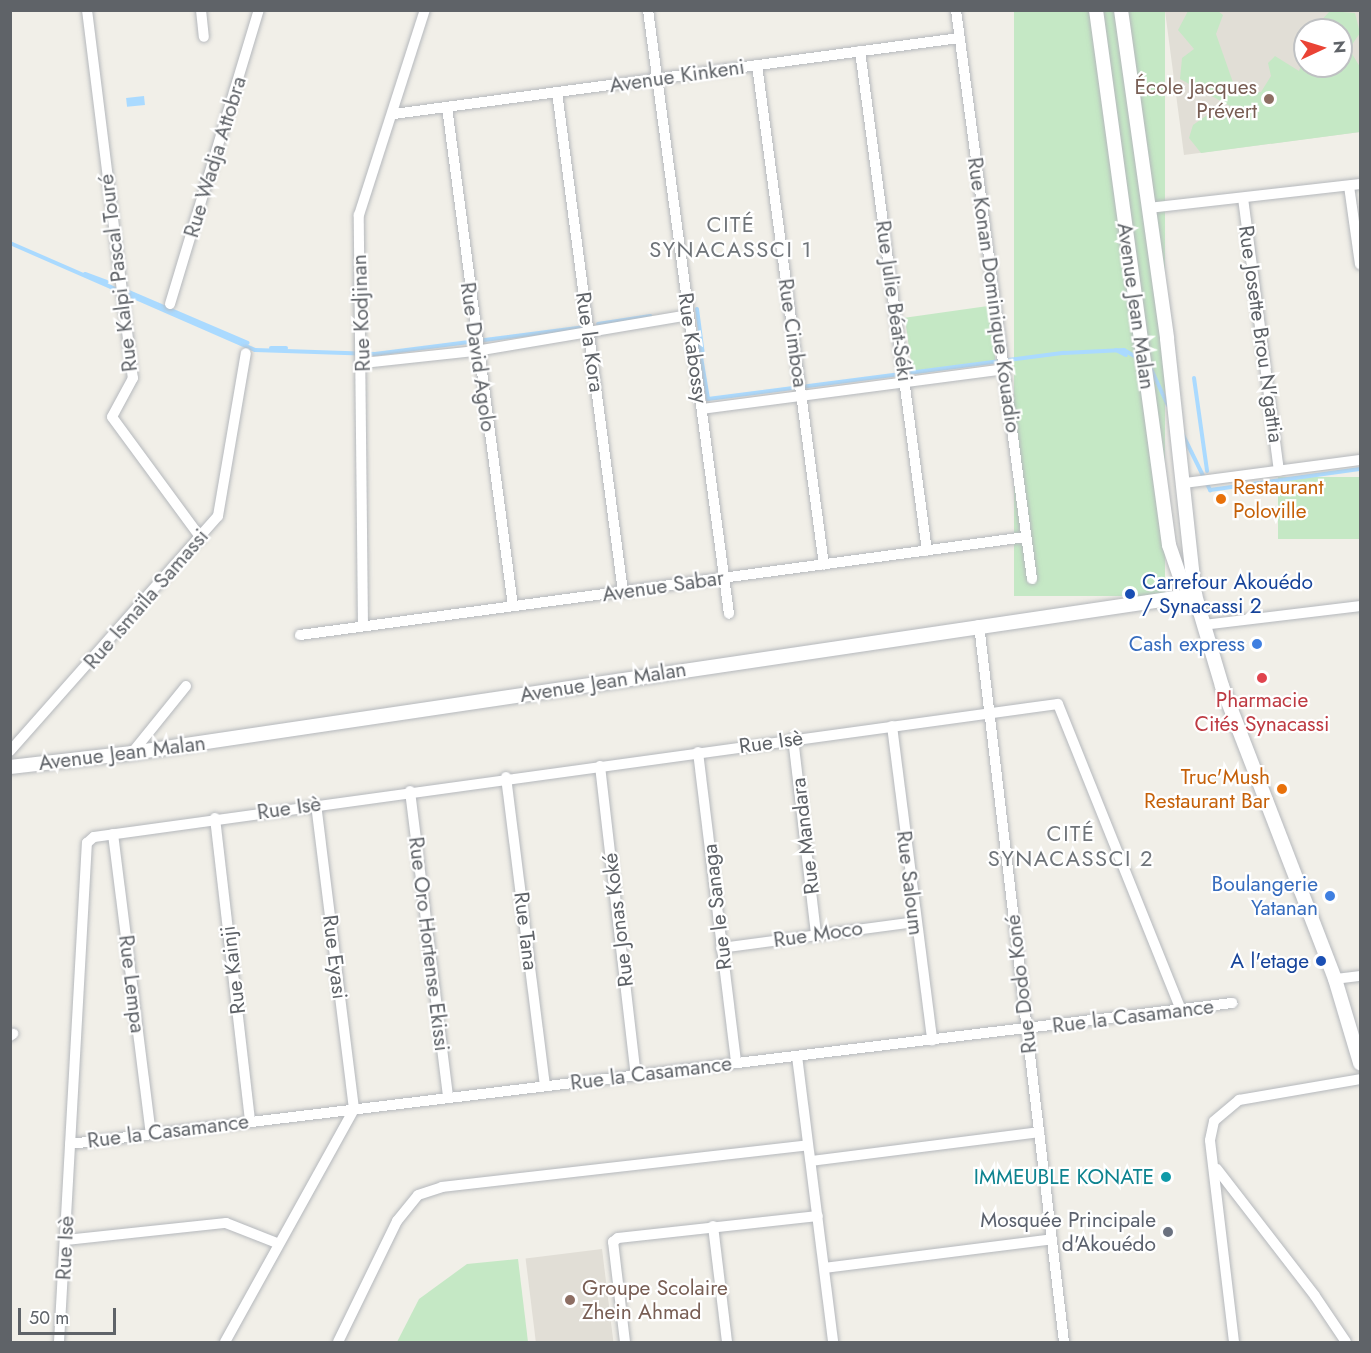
<!DOCTYPE html>
<meta charset="utf-8">
<style>
body{margin:0}
#map{position:relative;width:1371px;height:1353px;overflow:hidden;background:#f1efe8;font-family:Jost,sans-serif}
div>[style]{position:absolute}
.education>*{inset:0;background:#e1ded6;transform-origin:0 0}
.green>*{inset:0;background:#c5e8c5;transform-origin:0 0}
.water>*{inset:0;background:#aadaff;transform-origin:0 0}
.stream>*{height:4px;margin:-2px;padding:0 2px;transform-origin:2px;border-radius:2px;background:#aadaff}
.roads{filter:drop-shadow(0 0 2px #b5b8bc) drop-shadow(0 0 2px #b5b8bc)}
.street>*{height:10px;margin:-5px;padding:0 5px;transform-origin:5px;border-radius:5px;background:#fff}
.secondary>*{height:14px;margin:-7px;padding:0 7px;transform-origin:7px;border-radius:7px;background:#fff}
.dots>*{width:16px;height:16px;translate:-50% -50%;box-sizing:border-box;border:3px solid #fff;border-radius:50%}
span{translate:-50% -50%;white-space:nowrap;text-align:center;line-height:1.15;-webkit-text-stroke:4.5px #fff;paint-order:stroke}
.street-label{font-size:21px;color:#5f6368}
.education-label{font-size:21px;color:#785e54}
.right{translate:-100% -50%;text-align:right}
.left{translate:0 -50%;text-align:left}
.food-label{font-size:21px;color:#c56008}
.transit-label{font-size:21px;color:#164399}
.shop-label{font-size:21px;color:#366cbe}
.health-label{font-size:21px;color:#be3a42}
.culture-label{font-size:21px;color:#0d838f}
.worship-label{font-size:21px;color:#5b616d}
.neighbourhood-label{font-size:22px;color:#70757a;letter-spacing:1.5px}
.frame{position:absolute;inset:0;border:12px solid #5f6368;pointer-events:none}
.north{position:absolute;left:1293px;top:18px;width:60px;height:60px;box-sizing:border-box;background:#fff;border:2px solid #bfc1c3;border-radius:50%;rotate:86deg;font-size:16px;font-weight:700;line-height:24px;text-align:center;color:#5f6368}
.north::after{content:'';display:block;margin:auto;width:21px;height:27px;background:#ea4335;clip-path:polygon(50% 0,100% 100%,50% 72%,0 100%)}
.scale{position:absolute;left:18px;top:1308px;width:98px;height:27px;box-sizing:border-box;border:3px solid #5f6368;border-top:0;padding-left:8px;font-size:18px;line-height:21px;white-space:nowrap;color:#5f6368;-webkit-text-stroke:4px #fff;paint-order:stroke}
</style>
<div id="map">
<div class="education">
<i style="clip-path:polygon(evenodd,1165px 11px,1360px 11px,1360px 132px,1184px 155px,1165px 11px,1305px 30px,1341px 30px,1341px 66px,1305px 66px,1305px 30px)"></i>
<i style="left:602px;top:1249px;width:94px;height:77px;rotate:83deg"></i>
</div>
<div class="green">
<i style="left:1014px;top:11px;width:151px;height:585px"></i>
<i style="clip-path:polygon(1188px 11px,1218px 11px,1223px 15px,1216px 34px,1236px 91px,1261px 92px,1271px 76px,1268px 63px,1275px 56px,1299px 71px,1305px 55px,1305px 66px,1341px 66px,1341px 30px,1312px 30px,1330px 11px,1355px 13px,1360px 33px,1349px 49px,1360px 67px,1360px 132px,1201px 153px,1189px 138px,1193px 125px,1210px 113px,1232px 107px,1180px 79px,1182px 58px,1194px 49px,1178px 30px)"></i>
<i style="left:988px;top:306px;width:57px;height:84px;rotate:82deg"></i>
<i style="left:1360px;top:477px;width:62px;height:82px;rotate:90deg"></i>
<i style="clip-path:polygon(518px 1259px,528px 1342px,397px 1342px,419px 1299px,467px 1264px)"></i>
</div>
<div class="water">
<i style="left:144px;top:96px;width:9px;height:18px;rotate:84deg"></i>
</div>
<div class="stream">
<i style="left:10px;top:243px;width:267px;rotate:23.6deg"></i>
<i style="left:255px;top:350px;width:120px;rotate:1.9deg"></i>
<i style="left:375px;top:354px;width:214px;rotate:-7.3deg"></i>
<i style="left:85px;top:274px;width:23px;rotate:20deg"></i>
<i style="left:129px;top:292px;width:129px;rotate:23.2deg"></i>
<i style="left:697px;top:309px;width:46px;rotate:82.6deg"></i>
<i style="left:598px;top:324px;width:53px;rotate:-8.7deg"></i>
<i style="left:697px;top:333px;width:67px;rotate:80.5deg"></i>
<i style="left:708px;top:399px;width:359px;rotate:-7.4deg"></i>
<i style="left:1064px;top:353px;width:60px;rotate:-2.9deg"></i>
<i style="left:1124px;top:350px;width:16px;rotate:30deg"></i>
<i style="left:271px;top:348px;width:15px"></i>
<i style="left:1116px;top:350px;width:11px;rotate:27deg"></i>
<i style="left:1151px;top:369px;width:40px;rotate:65deg"></i>
<i style="left:1194px;top:378px;width:94px;rotate:82deg"></i>
<i style="left:1182px;top:433px;width:64px;rotate:63.8deg"></i>
<i style="left:1210px;top:490px;width:151px;rotate:-8deg"></i>
</div>
<div class="roads">
<div class="street">
<i style="left:87px;top:10px;width:371px;rotate:82.9deg"></i>
<i style="left:133px;top:378px;width:44px;rotate:118.3deg"></i>
<i style="left:112px;top:417px;width:150px;rotate:53.7deg"></i>
<i style="left:201px;top:10px;width:27px;rotate:84deg"></i>
<i style="left:648px;top:10px;width:609px;rotate:82.36deg"></i>
<i style="left:956px;top:10px;width:574px;rotate:82.39deg"></i>
<i style="left:860px;top:51px;width:504px;rotate:82.37deg"></i>
<i style="left:757px;top:65px;width:504px;rotate:82.37deg"></i>
<i style="left:557px;top:92px;width:504px;rotate:82.48deg"></i>
<i style="left:447px;top:107px;width:503px;rotate:82.47deg"></i>
<i style="left:394px;top:114px;width:570px;rotate:-7.66deg"></i>
<i style="left:1349px;top:186px;width:79px;rotate:82deg"></i>
<i style="left:1243px;top:198px;width:275px;rotate:82.5deg"></i>
<i style="left:1149px;top:208px;width:212px;rotate:-6.5deg"></i>
<i style="left:170px;top:304px;width:307px;rotate:-73.2deg"></i>
<i style="left:363px;top:363px;width:114px;rotate:-6.1deg"></i>
<i style="left:476px;top:351px;width:216px;rotate:-9.6deg"></i>
<i style="left:702px;top:409px;width:305px;rotate:-7.5deg"></i>
<i style="left:1185px;top:483px;width:177px;rotate:-7.5deg"></i>
<i style="left:979px;top:625px;width:722px;rotate:83.24deg"></i>
<i style="left:1203px;top:625px;width:158px;rotate:-6.9deg"></i>
<i style="left:363px;top:626px;width:411px;rotate:-90.6deg"></i>
<i style="left:359px;top:215px;width:215px;rotate:-72.2deg"></i>
<i style="left:300px;top:635px;width:733px;rotate:-7.69deg"></i>
<i style="left:892px;top:726px;width:317px;rotate:82.7deg"></i>
<i style="left:793px;top:738px;width:197px;rotate:83.3deg"></i>
<i style="left:10px;top:751px;width:314px;rotate:-48.5deg"></i>
<i style="left:218px;top:516px;width:165px;rotate:-80.3deg"></i>
<i style="left:698px;top:752px;width:313px;rotate:83deg"></i>
<i style="left:132px;top:753px;width:86px;rotate:-51.1deg"></i>
<i style="left:600px;top:766px;width:311px;rotate:83.4deg"></i>
<i style="left:506px;top:777px;width:310px;rotate:82.8deg"></i>
<i style="left:410px;top:791px;width:307px;rotate:82.9deg"></i>
<i style="left:215px;top:818px;width:305px;rotate:83.4deg"></i>
<i style="left:113px;top:834px;width:301px;rotate:82.8deg"></i>
<i style="left:721px;top:948px;width:196px;rotate:-7.6deg"></i>
<i style="left:1335px;top:979px;width:25px;rotate:-7deg"></i>
<i style="left:10px;top:1036px;width:4px;rotate:-34deg"></i>
<i style="left:797px;top:1056px;width:288px;rotate:82.8deg"></i>
<i style="left:70px;top:1144px;width:1171px;rotate:-6.92deg"></i>
<i style="left:811px;top:1161px;width:230px;rotate:-7.2deg"></i>
<i style="left:1217px;top:1169px;width:160px;rotate:52.3deg"></i>
<i style="left:1315px;top:1296px;width:55px;rotate:56deg"></i>
<i style="left:713px;top:1226px;width:117px;rotate:83.1deg"></i>
<i style="left:66px;top:1240px;width:161px;rotate:-6.1deg"></i>
<i style="left:226px;top:1223px;width:55px;rotate:21.4deg"></i>
<i style="left:824px;top:1268px;width:230px;rotate:-7.2deg"></i>
<i style="left:59px;top:1342px;width:500px;rotate:-86.8deg"></i>
<i style="left:87px;top:843px;width:9px;rotate:-41deg"></i>
<i style="left:94px;top:837px;width:973px;rotate:-7.86deg"></i>
<i style="left:1058px;top:704px;width:330px;rotate:68.1deg"></i>
<i style="left:225px;top:1342px;width:266px;rotate:-61deg"></i>
<i style="left:354px;top:1109px;width:306px;rotate:-97.1deg"></i>
<i style="left:338px;top:1342px;width:135px;rotate:-64deg"></i>
<i style="left:397px;top:1221px;width:33px;rotate:-51deg"></i>
<i style="left:418px;top:1195px;width:25px;rotate:-18deg"></i>
<i style="left:442px;top:1187px;width:368px;rotate:-6.5deg"></i>
<i style="left:625px;top:1342px;width:101px;rotate:-96.8deg"></i>
<i style="left:613px;top:1242px;width:6px;rotate:-39deg"></i>
<i style="left:618px;top:1238px;width:201px;rotate:-6.3deg"></i>
<i style="left:1234px;top:1342px;width:203px;rotate:-96.8deg"></i>
<i style="left:1210px;top:1140px;width:19px;rotate:-78deg"></i>
<i style="left:1214px;top:1121px;width:33px;rotate:-40deg"></i>
<i style="left:1239px;top:1100px;width:123px;rotate:-9.8deg"></i>
</div>
<div class="secondary">
<i style="left:1096px;top:10px;width:540px;rotate:82.23deg"></i>
<i style="left:1169px;top:545px;width:39px;rotate:71deg"></i>
<i style="left:1182px;top:582px;width:18px;rotate:45deg"></i>
<i style="left:1121px;top:10px;width:332px;rotate:82deg"></i>
<i style="left:1167px;top:339px;width:258px;rotate:83.8deg"></i>
<i style="left:1195px;top:595px;width:95px;rotate:73.5deg"></i>
<i style="left:1222px;top:686px;width:314px;rotate:68.9deg"></i>
<i style="left:1335px;top:979px;width:88px;rotate:73.4deg"></i>
<i style="left:10px;top:767px;width:123px;rotate:-6.5deg"></i>
<i style="left:132px;top:753px;width:1075px;rotate:-8.45deg"></i>
</div>
</div>
<div class="dots">
<i style="left:1269px;top:99px;background:#8d6e63"></i>
<i style="left:1221px;top:499px;background:#e8710a"></i>
<i style="left:1130px;top:594px;background:#1a4fb4"></i>
<i style="left:1257px;top:644px;background:#3f7fe0"></i>
<i style="left:1262px;top:678px;background:#e0444e"></i>
<i style="left:1282px;top:789px;background:#e8710a"></i>
<i style="left:1330px;top:896px;background:#3f7fe0"></i>
<i style="left:1321px;top:961px;background:#1a4fb4"></i>
<i style="left:1166px;top:1177px;background:#0f9aa8"></i>
<i style="left:1168px;top:1232px;background:#6b7280"></i>
<i style="left:570px;top:1300px;background:#8d6e63"></i>
</div>
<div class="street-label">
<span style="left:677px;top:76px;rotate:-8deg">Avenue Kinkeni</span>
<span style="left:215px;top:157px;rotate:-73deg">Rue Wadja Attobra</span>
<span style="left:118px;top:273px;rotate:-97deg">Rue Kalpi Pascal Touré</span>
<span style="left:994px;top:295px;rotate:82deg">Rue Konan Dominique Kouadio</span>
<span style="left:894px;top:301px;rotate:82deg">Rue Julie Béat-Séki</span>
<span style="left:1136px;top:306px;rotate:82deg">Avenue Jean Malan</span>
<span style="left:361px;top:313px;rotate:-92deg">Rue Kodjinan</span>
<span style="left:793px;top:333px;rotate:82deg">Rue Cimboa</span>
<span style="left:1261px;top:334px;rotate:82deg">Rue Josette Brou N'gattia</span>
<span style="left:590px;top:342px;rotate:82deg">Rue la Kora</span>
<span style="left:693px;top:348px;rotate:82deg">Rue Kabossy</span>
<span style="left:478px;top:357px;rotate:82deg">Rue David Agolo</span>
<span style="left:663px;top:586px;rotate:-8deg">Avenue Sabar</span>
<span style="left:146px;top:599px;rotate:-49deg">Rue Ismaïla Samassi</span>
<span style="left:603px;top:682px;rotate:-9deg">Avenue Jean Malan</span>
<span style="left:771px;top:742px;rotate:-8deg">Rue Isè</span>
<span style="left:122px;top:753px;rotate:-7deg">Avenue Jean Malan</span>
<span style="left:289px;top:808px;rotate:-8deg">Rue Isè</span>
<span style="left:805px;top:836px;rotate:-97deg">Rue Mandara</span>
<span style="left:910px;top:883px;rotate:83deg">Rue Saloum</span>
<span style="left:717px;top:907px;rotate:-97deg">Rue le Sanaga</span>
<span style="left:618px;top:920px;rotate:-97deg">Rue Jonas Koké</span>
<span style="left:526px;top:931px;rotate:83deg">Rue Tana</span>
<span style="left:818px;top:934px;rotate:-8deg">Rue Moco</span>
<span style="left:429px;top:944px;rotate:83deg">Rue Oro Hortense Ekissi</span>
<span style="left:335px;top:957px;rotate:83deg">Rue Eyasi</span>
<span style="left:233px;top:970px;rotate:-97deg">Rue Kainji</span>
<span style="left:132px;top:984px;rotate:83deg">Rue Lempa</span>
<span style="left:1021px;top:984px;rotate:-97deg">Rue Dodo Koné</span>
<span style="left:1133px;top:1016px;rotate:-7deg">Rue la Casamance</span>
<span style="left:651px;top:1073px;rotate:-7deg">Rue la Casamance</span>
<span style="left:168px;top:1131px;rotate:-7deg">Rue la Casamance</span>
<span style="left:65px;top:1248px;rotate:-87deg">Rue Isè</span>
</div>
<div class="education-label">
<span class="right" style="left:1257px;top:99px">École Jacques<br>Prévert</span>
<span class="left" style="left:582px;top:1300px">Groupe Scolaire<br>Zhein Ahmad</span>
</div>
<div class="food-label">
<span class="left" style="left:1233px;top:499px">Restaurant<br>Poloville</span>
<span class="right" style="left:1270px;top:789px">Truc'Mush<br>Restaurant Bar</span>
</div>
<div class="transit-label">
<span class="left" style="left:1142px;top:594px">Carrefour Akouédo<br>/ Synacassi 2</span>
<span class="right" style="left:1309px;top:961px">A l'etage</span>
</div>
<div class="shop-label">
<span class="right" style="left:1245px;top:644px">Cash express</span>
<span class="right" style="left:1318px;top:896px">Boulangerie<br>Yatanan</span>
</div>
<div class="health-label">
<span style="left:1262px;top:712px">Pharmacie<br>Cités Synacassi</span>
</div>
<div class="culture-label">
<span class="right" style="left:1154px;top:1177px">IMMEUBLE KONATE</span>
</div>
<div class="worship-label">
<span class="right" style="left:1156px;top:1232px">Mosquée Principale<br>d'Akouédo</span>
</div>
<div class="neighbourhood-label">
<span style="left:731px;top:237px">CITÉ<br>SYNACASSCI 1</span>
<span style="left:1071px;top:846px">CITÉ<br>SYNACASSCI 2</span>
</div>
<div class="frame"></div>
<div class="north">N</div>
<div class="scale">50 m</div>
</div>
